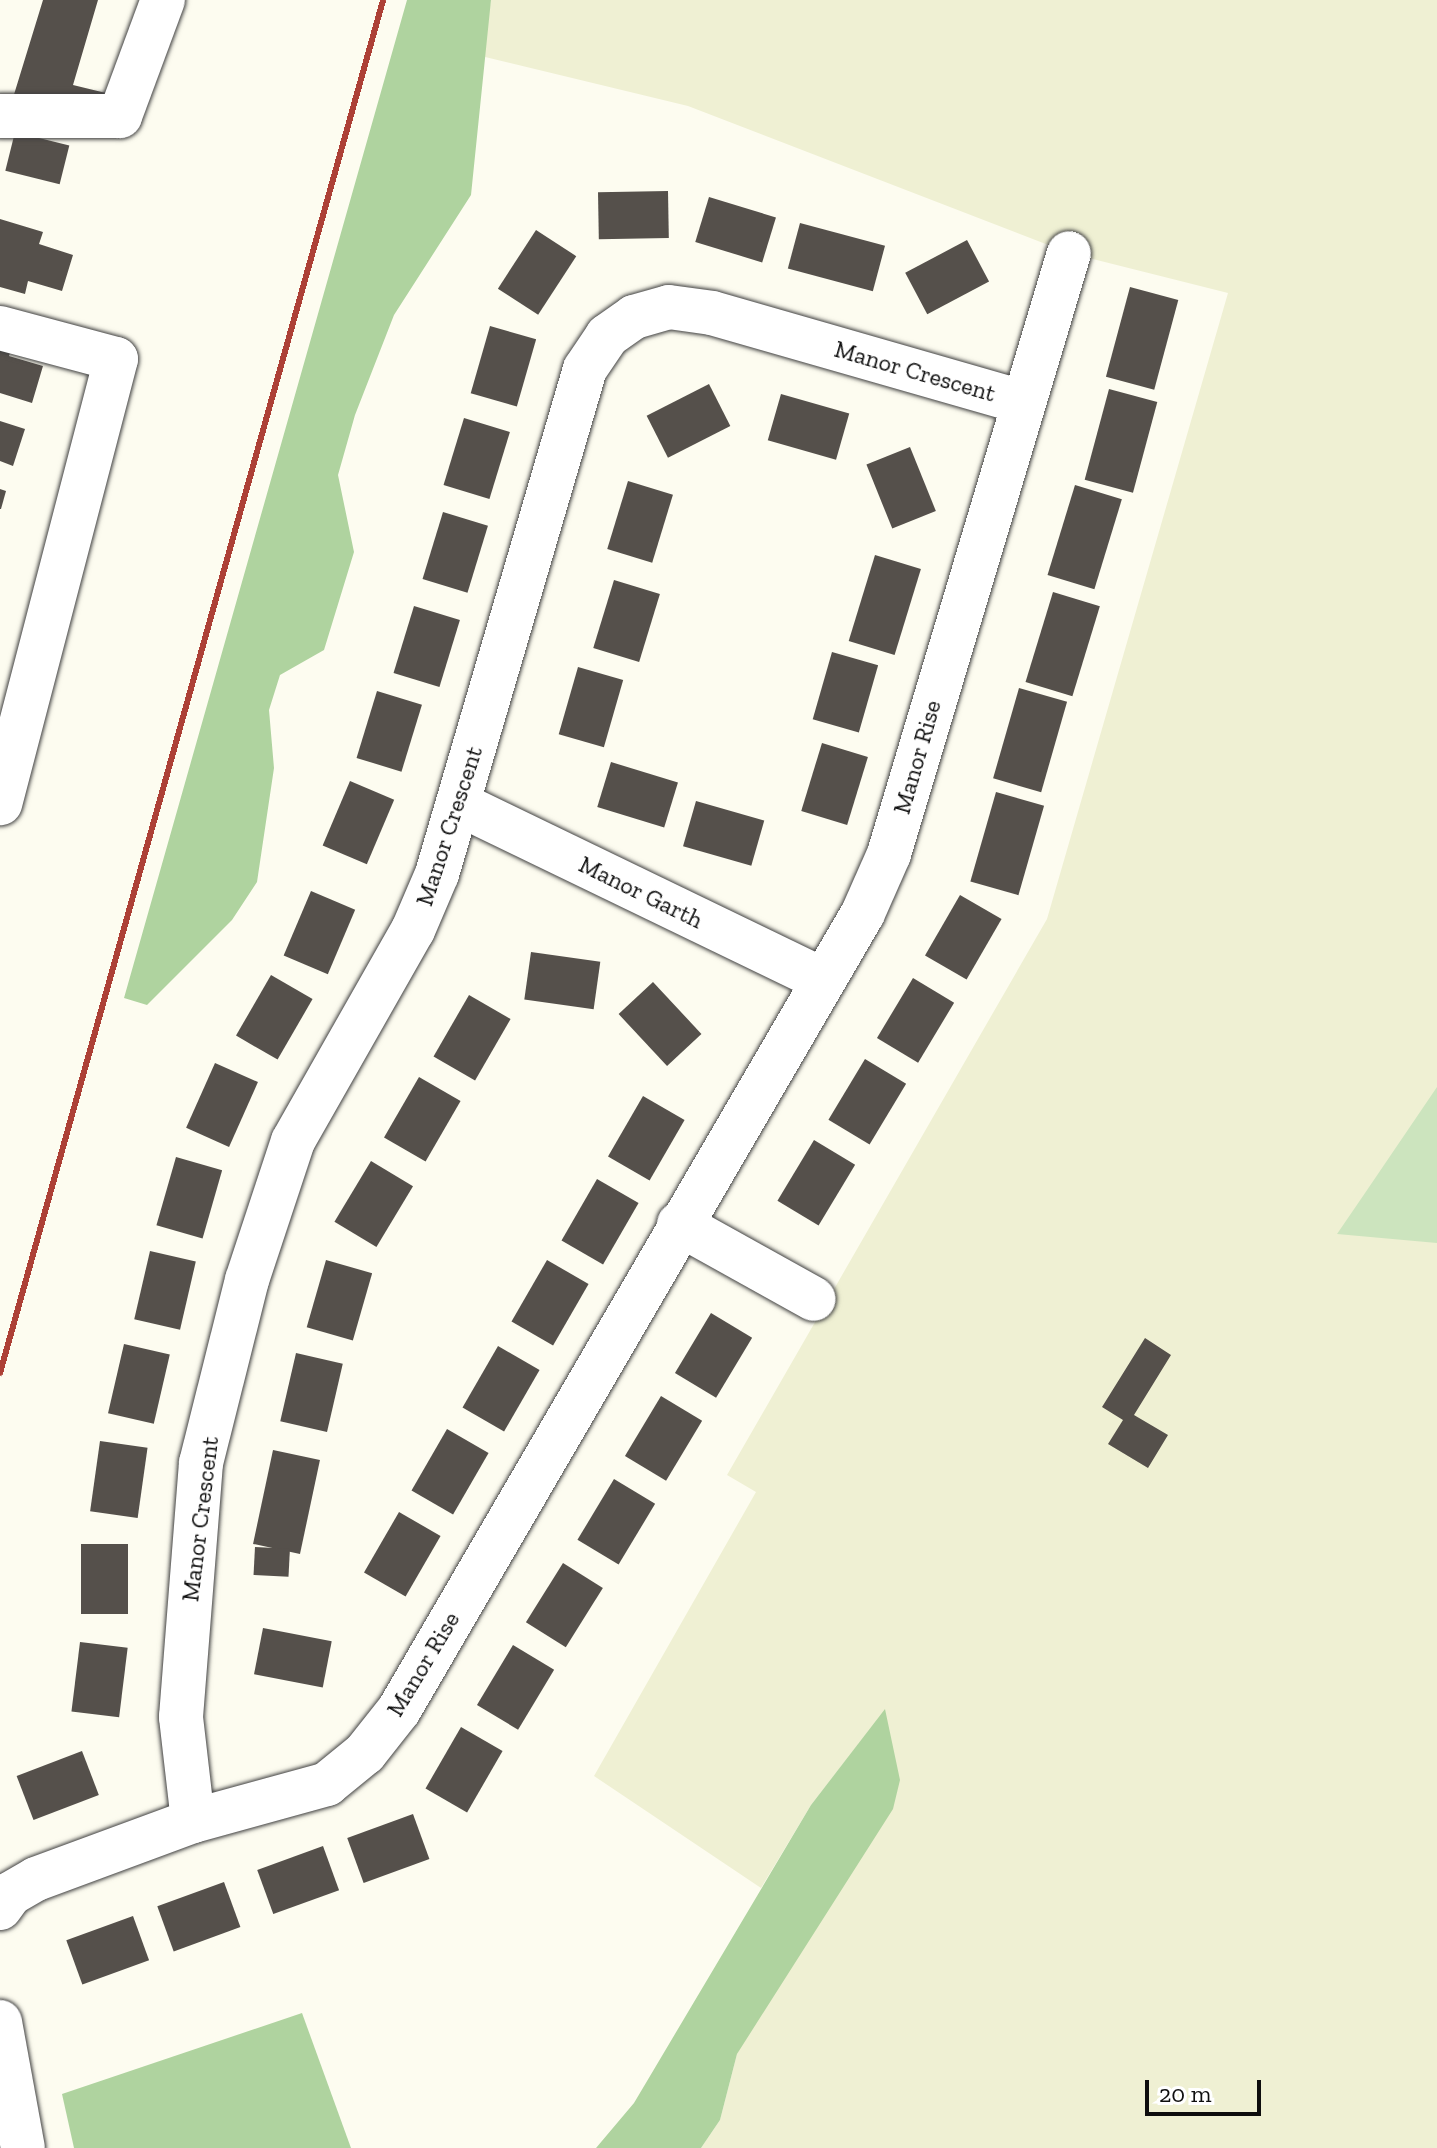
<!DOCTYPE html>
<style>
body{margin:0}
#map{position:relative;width:1437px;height:2148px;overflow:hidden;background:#fdfcf0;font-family:"Zilla Slab",serif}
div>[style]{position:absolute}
.farmland>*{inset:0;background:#eff0d3}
.green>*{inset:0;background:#cce4be}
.forest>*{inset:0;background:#afd39f}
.building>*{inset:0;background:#55504b;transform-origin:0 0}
.roads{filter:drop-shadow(0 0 2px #414141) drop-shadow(0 0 2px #414141)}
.minor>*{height:44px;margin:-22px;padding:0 22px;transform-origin:22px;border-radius:22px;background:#fff}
.rail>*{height:6px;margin:-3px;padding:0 3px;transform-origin:3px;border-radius:3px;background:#ad4036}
span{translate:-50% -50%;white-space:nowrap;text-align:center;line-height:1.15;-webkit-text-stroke:8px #fff;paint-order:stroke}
.street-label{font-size:24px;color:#0e0e0e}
.scale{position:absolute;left:1145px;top:2080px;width:116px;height:36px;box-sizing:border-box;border:4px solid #0e0e0e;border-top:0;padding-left:10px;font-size:24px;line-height:28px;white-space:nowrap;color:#0e0e0e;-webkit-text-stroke:6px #fff;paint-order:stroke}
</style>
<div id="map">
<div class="farmland">
<i style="clip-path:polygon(491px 0,1437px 0,1437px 2148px,701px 2148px,720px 2120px,737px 2054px,885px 1710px,811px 1805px,761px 1888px,594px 1776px,756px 1492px,727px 1475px,1047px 919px,1228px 293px,1069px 253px,688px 106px,481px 56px)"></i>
</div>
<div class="green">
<i style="clip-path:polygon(1437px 1087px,1437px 1243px,1337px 1234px,1363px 1196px)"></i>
</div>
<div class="forest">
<i style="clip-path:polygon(407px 0,491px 0,471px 195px,394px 315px,355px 415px,338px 475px,354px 552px,324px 650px,280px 675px,269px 710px,274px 768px,257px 882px,232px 920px,147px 1005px,124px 998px)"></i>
<i style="clip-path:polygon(885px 1709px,900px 1780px,893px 1809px,737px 2054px,720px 2120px,701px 2148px,596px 2148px,634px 2103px,811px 1805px)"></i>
<i style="clip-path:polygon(302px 2013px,351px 2148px,74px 2148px,62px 2094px)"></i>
</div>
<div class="building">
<i style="clip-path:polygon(43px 0,98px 0,73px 85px,118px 96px,12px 101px)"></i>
<i style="left:15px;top:132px;width:56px;height:40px;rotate:14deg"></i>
<i style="left:668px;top:191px;width:47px;height:70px;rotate:89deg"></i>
<i style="left:709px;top:197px;width:70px;height:47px;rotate:17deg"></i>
<i style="clip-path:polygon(0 219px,43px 232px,39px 244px,73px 255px,62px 291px,28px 281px,25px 294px,0 287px)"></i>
<i style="left:800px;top:223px;width:88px;height:47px;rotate:15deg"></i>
<i style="left:536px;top:230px;width:48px;height:70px;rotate:33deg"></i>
<i style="left:967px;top:240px;width:47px;height:70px;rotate:62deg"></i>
<i style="left:1130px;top:287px;width:50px;height:93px;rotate:15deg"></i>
<i style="left:490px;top:326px;width:48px;height:70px;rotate:16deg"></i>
<i style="clip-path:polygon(0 340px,13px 343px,9px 356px,43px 366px,32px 403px,0 393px)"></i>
<i style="left:709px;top:384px;width:47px;height:70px;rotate:63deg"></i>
<i style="left:1109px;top:389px;width:50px;height:94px;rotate:15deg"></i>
<i style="left:781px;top:394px;width:71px;height:48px;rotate:16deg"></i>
<i style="left:464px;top:418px;width:48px;height:70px;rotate:17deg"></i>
<i style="clip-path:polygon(0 421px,25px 429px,13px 466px,0 461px)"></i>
<i style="left:910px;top:447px;width:69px;height:47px;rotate:68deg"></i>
<i style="left:628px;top:481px;width:47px;height:71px;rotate:17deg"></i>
<i style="left:1075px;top:485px;width:49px;height:94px;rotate:17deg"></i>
<i style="clip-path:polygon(0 489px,6px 491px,1px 509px,0 509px)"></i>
<i style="left:443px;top:512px;width:47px;height:70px;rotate:17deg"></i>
<i style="left:875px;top:555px;width:48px;height:90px;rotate:17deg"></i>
<i style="left:614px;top:580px;width:48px;height:71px;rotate:17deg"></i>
<i style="left:1053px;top:592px;width:49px;height:94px;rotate:17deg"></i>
<i style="left:414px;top:606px;width:48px;height:70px;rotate:17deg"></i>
<i style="left:832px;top:652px;width:48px;height:70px;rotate:16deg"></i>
<i style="left:578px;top:667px;width:47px;height:70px;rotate:16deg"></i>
<i style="left:1019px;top:688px;width:50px;height:94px;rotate:16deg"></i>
<i style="left:377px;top:691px;width:47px;height:70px;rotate:17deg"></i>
<i style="left:822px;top:743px;width:48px;height:71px;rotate:17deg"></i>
<i style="left:611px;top:762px;width:70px;height:47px;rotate:17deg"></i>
<i style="left:350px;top:781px;width:48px;height:70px;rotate:23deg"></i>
<i style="left:996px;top:792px;width:50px;height:93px;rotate:16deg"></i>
<i style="left:696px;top:801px;width:71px;height:47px;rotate:16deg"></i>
<i style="left:311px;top:891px;width:48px;height:70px;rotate:23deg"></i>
<i style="left:960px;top:895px;width:48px;height:70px;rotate:30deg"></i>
<i style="left:531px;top:952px;width:70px;height:48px;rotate:8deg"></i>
<i style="left:271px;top:975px;width:48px;height:70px;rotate:30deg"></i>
<i style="left:913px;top:978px;width:48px;height:70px;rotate:31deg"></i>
<i style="left:653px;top:982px;width:71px;height:47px;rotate:47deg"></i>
<i style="left:469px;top:995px;width:48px;height:71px;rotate:30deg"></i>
<i style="left:865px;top:1059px;width:48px;height:71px;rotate:31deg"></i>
<i style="left:215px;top:1063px;width:47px;height:71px;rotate:24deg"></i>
<i style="left:419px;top:1077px;width:48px;height:70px;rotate:30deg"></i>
<i style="left:643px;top:1096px;width:48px;height:70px;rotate:30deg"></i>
<i style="left:814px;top:1140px;width:48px;height:71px;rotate:31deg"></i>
<i style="left:176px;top:1157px;width:48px;height:71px;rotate:16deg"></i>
<i style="left:371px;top:1161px;width:49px;height:71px;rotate:31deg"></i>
<i style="left:597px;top:1179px;width:48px;height:71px;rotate:30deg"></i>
<i style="left:150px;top:1251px;width:47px;height:70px;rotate:13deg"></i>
<i style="left:326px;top:1260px;width:48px;height:70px;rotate:16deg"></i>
<i style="left:547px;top:1260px;width:48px;height:71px;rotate:30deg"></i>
<i style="left:711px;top:1313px;width:48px;height:70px;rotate:31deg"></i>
<i style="clip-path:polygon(1145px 1338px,1171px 1355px,1134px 1415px,1168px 1435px,1148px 1468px,1108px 1444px,1123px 1420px,1102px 1407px)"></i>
<i style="left:124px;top:1344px;width:47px;height:71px;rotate:13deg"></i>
<i style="left:498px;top:1346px;width:48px;height:71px;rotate:30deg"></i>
<i style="left:296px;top:1353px;width:48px;height:70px;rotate:13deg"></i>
<i style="left:661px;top:1396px;width:48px;height:70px;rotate:31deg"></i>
<i style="left:447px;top:1429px;width:48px;height:71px;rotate:30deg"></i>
<i style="left:100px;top:1441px;width:48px;height:71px;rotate:8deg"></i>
<i style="left:273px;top:1450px;width:48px;height:96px;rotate:12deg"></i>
<i style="left:614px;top:1479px;width:48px;height:71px;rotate:31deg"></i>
<i style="left:399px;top:1512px;width:48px;height:70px;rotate:30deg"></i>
<i style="left:81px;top:1544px;width:47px;height:70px"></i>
<i style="left:255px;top:1547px;width:35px;height:28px;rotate:3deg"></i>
<i style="left:563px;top:1563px;width:47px;height:70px;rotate:32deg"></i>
<i style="left:263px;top:1628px;width:70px;height:47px;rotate:11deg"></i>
<i style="left:80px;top:1642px;width:48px;height:70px;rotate:7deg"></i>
<i style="left:513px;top:1645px;width:48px;height:70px;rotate:31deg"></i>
<i style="left:461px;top:1727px;width:48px;height:71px;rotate:30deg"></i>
<i style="left:82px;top:1751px;width:47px;height:70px;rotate:69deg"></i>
<i style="left:413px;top:1814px;width:48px;height:70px;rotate:70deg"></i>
<i style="left:323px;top:1846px;width:47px;height:70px;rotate:70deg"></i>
<i style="left:224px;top:1882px;width:48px;height:71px;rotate:70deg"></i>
<i style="left:133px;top:1916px;width:47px;height:71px;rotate:70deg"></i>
</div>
<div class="roads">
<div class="minor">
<i style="left:0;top:116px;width:120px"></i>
<i style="left:120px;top:116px;width:124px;rotate:-69.7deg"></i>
<i style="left:0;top:328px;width:120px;rotate:15deg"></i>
<i style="left:116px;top:359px;width:459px;rotate:104.6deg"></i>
<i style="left:459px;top:804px;width:404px;rotate:25.8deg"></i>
<i style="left:679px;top:1224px;width:154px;rotate:29.1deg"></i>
<i style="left:193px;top:1821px;width:105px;rotate:-96.6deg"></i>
<i style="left:181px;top:1717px;width:255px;rotate:-85.5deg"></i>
<i style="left:201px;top:1463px;width:189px;rotate:-75.9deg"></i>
<i style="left:247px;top:1280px;width:146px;rotate:-71.7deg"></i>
<i style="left:293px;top:1141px;width:243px;rotate:-60.4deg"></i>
<i style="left:413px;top:930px;width:61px;rotate:-66.8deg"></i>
<i style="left:437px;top:874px;width:526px;rotate:-73.67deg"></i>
<i style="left:585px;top:369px;width:40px;rotate:-56deg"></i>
<i style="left:607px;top:336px;width:33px;rotate:-35deg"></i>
<i style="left:634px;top:317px;width:36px;rotate:-16deg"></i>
<i style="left:669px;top:307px;width:43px;rotate:7.9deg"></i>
<i style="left:712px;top:313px;width:323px;rotate:16deg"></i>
<i style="left:0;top:1908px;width:17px;rotate:-54deg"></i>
<i style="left:10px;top:1894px;width:30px;rotate:-30deg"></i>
<i style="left:36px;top:1879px;width:167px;rotate:-20.3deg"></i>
<i style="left:193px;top:1821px;width:139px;rotate:-15.4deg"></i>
<i style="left:327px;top:1784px;width:49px;rotate:-39.2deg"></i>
<i style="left:365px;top:1753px;width:55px;rotate:-51.7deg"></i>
<i style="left:399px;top:1710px;width:922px;rotate:-59.79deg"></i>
<i style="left:863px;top:913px;width:64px;rotate:-66.2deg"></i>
<i style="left:889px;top:854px;width:627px;rotate:-73.33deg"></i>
<i style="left:0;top:2022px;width:128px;rotate:79.7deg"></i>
</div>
</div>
<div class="rail">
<i style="left:0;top:1373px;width:1425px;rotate:-74.41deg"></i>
</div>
<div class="street-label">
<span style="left:915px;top:371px;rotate:16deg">Manor Crescent</span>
<span style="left:917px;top:757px;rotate:-74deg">Manor Rise</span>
<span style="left:449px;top:826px;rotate:-72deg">Manor Crescent</span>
<span style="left:641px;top:892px;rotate:26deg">Manor Garth</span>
<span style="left:200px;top:1519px;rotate:-83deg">Manor Crescent</span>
<span style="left:423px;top:1664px;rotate:-59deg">Manor Rise</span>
</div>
<div class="scale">20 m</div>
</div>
